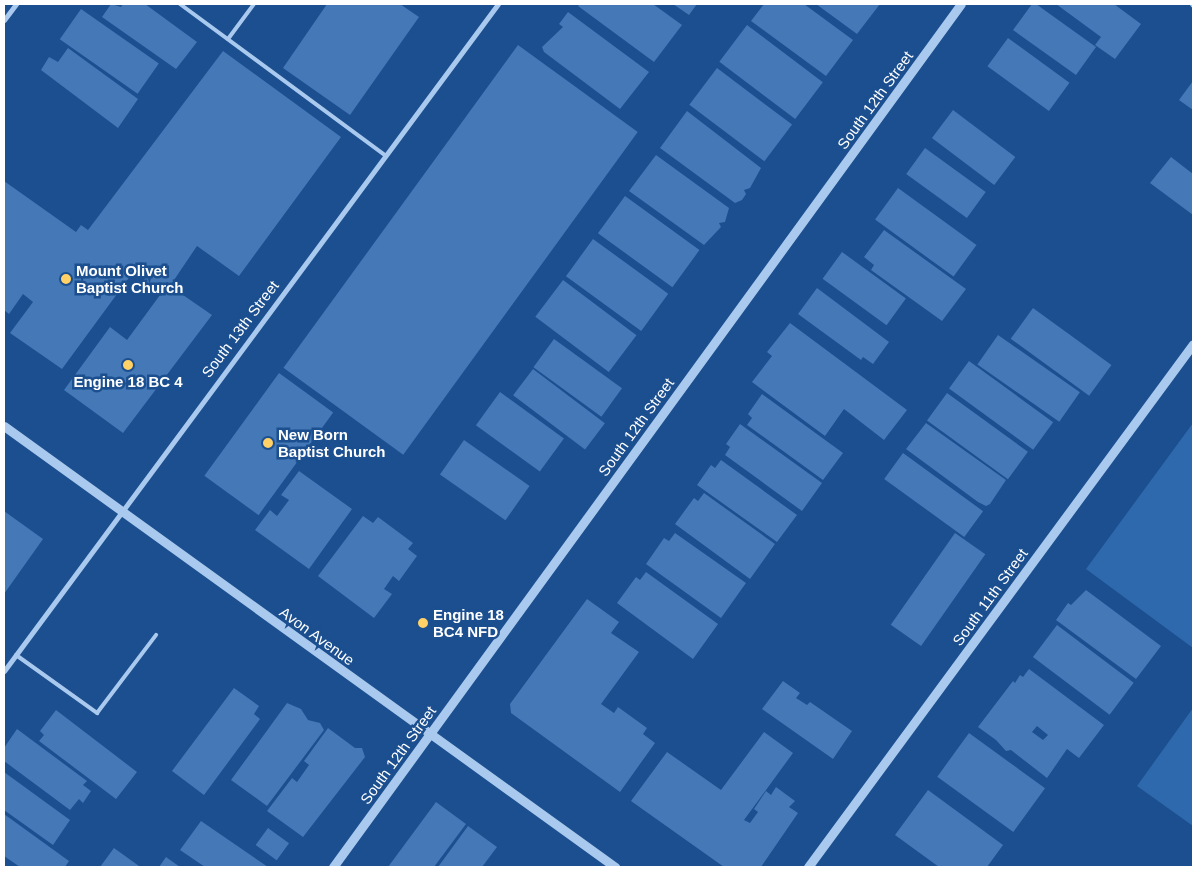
<!DOCTYPE html>
<style>
body{margin:0}
#map{position:relative;width:1197px;height:871px;overflow:hidden;background:#1b4f8f;font-family:Helvetica,sans-serif}
div>[style]{position:absolute}
.green>*{inset:0;background:#2e69ad}
.building>*{inset:0;background:#4478b7;transform-origin:0 0}
.service>*{height:4px;margin:-2px;padding:0 2px;transform-origin:2px;border-radius:2px;background:#a9c9ee}
.minor>*{height:5px;margin:-2.5px;padding:0 2.5px;transform-origin:2.5px;border-radius:2.5px;background:#a9c9ee}
.tertiary>*{height:9px;margin:-4.5px;padding:0 4.5px;transform-origin:4.5px;border-radius:4.5px;background:#a9c9ee}
.dots>*{width:14px;height:14px;translate:-50% -50%;box-sizing:border-box;border:2px solid #1b4f8f;border-radius:50%}
span{translate:-50% -50%;white-space:nowrap;text-align:center;line-height:1.15;-webkit-text-stroke:5px #1b4f8f;paint-order:stroke}
.street-label{font-size:15px;color:#fff}
.poi-label{font-size:15px;color:#fff;font-weight:700}
.left{translate:0 -50%;text-align:left}
.frame{position:absolute;inset:0;border:5px solid #fff;pointer-events:none}
</style>
<div id="map">
<div class="green">
<i style="clip-path:polygon(1193px 423px,1193px 648px,1086px 569px)"></i>
<i style="clip-path:polygon(1193px 708px,1193px 826px,1137px 786px)"></i>
</div>
<div class="building">
<i style="clip-path:polygon(111px 4px,121px 7px,123px 4px,145px 4px,197px 42px,176px 69px,102px 17px)"></i>
<i style="clip-path:polygon(327px 4px,400px 4px,419px 17px,350px 115px,283px 68px)"></i>
<i style="clip-path:polygon(580px 4px,653px 4px,682px 25px,654px 62px,578px 6px)"></i>
<i style="clip-path:polygon(673px 4px,697px 4px,689px 15px)"></i>
<i style="clip-path:polygon(764px 4px,804px 4px,853px 40px,826px 76px,751px 21px)"></i>
<i style="clip-path:polygon(816px 4px,880px 4px,857px 34px)"></i>
<i style="clip-path:polygon(1032px 4px,1036px 4px,1096px 47px,1076px 75px,1013px 30px)"></i>
<i style="clip-path:polygon(1056px 4px,1114px 4px,1141px 24px,1115px 59px,1095px 45px,1101px 37px)"></i>
<i style="left:81px;top:9px;width:95px;height:37px;rotate:35deg"></i>
<i style="clip-path:polygon(568px 12px,649px 72px,620px 109px,544px 52px,542px 47px,563px 27px,559px 24px)"></i>
<i style="left:747px;top:25px;width:95px;height:46px;rotate:37deg"></i>
<i style="left:1008px;top:38px;width:76px;height:35px;rotate:36deg"></i>
<i style="left:518px;top:45px;width:148px;height:399px;rotate:36deg"></i>
<i style="clip-path:polygon(68px 48px,138px 99px,118px 128px,41px 70px,49px 57px,58px 62px)"></i>
<i style="clip-path:polygon(223px 51px,341px 137px,239px 276px,197px 246px,170px 286px,212px 315px,123px 433px,64px 390px,110px 327px,127px 340px,160px 295px,142px 282px,150px 272px,139px 264px,62px 369px,10px 333px,33px 302px,23px 294px,9px 314px,4px 310px,4px 181px,76px 232px,81px 225px,88px 230px)"></i>
<i style="left:717px;top:68px;width:94px;height:46px;rotate:37deg"></i>
<i style="clip-path:polygon(1193px 81px,1193px 110px,1179px 100px)"></i>
<i style="left:953px;top:110px;width:78px;height:35px;rotate:37deg"></i>
<i style="clip-path:polygon(687px 111px,761px 168px,750px 188px,744px 190px,746px 194px,742px 200px,735px 203px,660px 148px)"></i>
<i style="left:925px;top:148px;width:75px;height:32px;rotate:36deg"></i>
<i style="clip-path:polygon(656px 155px,729px 208px,725px 222px,719px 223px,721px 227px,704px 245px,629px 191px)"></i>
<i style="clip-path:polygon(1171px 157px,1193px 174px,1193px 215px,1150px 183px)"></i>
<i style="left:898px;top:188px;width:97px;height:39px;rotate:36deg"></i>
<i style="left:625px;top:196px;width:92px;height:46px;rotate:36deg"></i>
<i style="clip-path:polygon(884px 230px,966px 289px,942px 321px,871px 270px,874px 265px,864px 257px)"></i>
<i style="left:593px;top:239px;width:93px;height:46px;rotate:36deg"></i>
<i style="left:842px;top:252px;width:79px;height:33px;rotate:36deg"></i>
<i style="left:563px;top:280px;width:92px;height:46px;rotate:37deg"></i>
<i style="clip-path:polygon(817px 288px,889px 342px,873px 364px,863px 357px,861px 360px,798px 314px)"></i>
<i style="left:1033px;top:308px;width:97px;height:38px;rotate:36deg"></i>
<i style="clip-path:polygon(790px 323px,907px 410px,884px 440px,844px 409px,825px 436px,752px 382px,772px 356px,767px 352px)"></i>
<i style="left:998px;top:335px;width:100px;height:36px;rotate:35deg"></i>
<i style="left:554px;top:339px;width:84px;height:35px;rotate:36deg"></i>
<i style="left:969px;top:361px;width:104px;height:34px;rotate:36deg"></i>
<i style="left:533px;top:369px;width:90px;height:33px;rotate:37deg"></i>
<i style="left:279px;top:373px;width:67px;height:127px;rotate:36deg"></i>
<i style="left:500px;top:392px;width:79px;height:41px;rotate:36deg"></i>
<i style="left:947px;top:393px;width:100px;height:34px;rotate:36deg"></i>
<i style="clip-path:polygon(762px 394px,843px 453px,823px 480px,747px 425px,752px 418px,748px 414px)"></i>
<i style="clip-path:polygon(926px 423px,1006px 480px,990px 504px,986px 506px,978px 502px,906px 449px)"></i>
<i style="clip-path:polygon(740px 424px,822px 483px,802px 511px,725px 455px,730px 447px,726px 444px)"></i>
<i style="left:464px;top:440px;width:80px;height:42px;rotate:35deg"></i>
<i style="left:903px;top:453px;width:99px;height:32px;rotate:36deg"></i>
<i style="clip-path:polygon(721px 460px,797px 515px,777px 542px,697px 485px,711px 465px,715px 468px)"></i>
<i style="clip-path:polygon(299px 471px,352px 509px,309px 569px,255px 530px,270px 510px,277px 516px,289px 500px,281px 495px)"></i>
<i style="clip-path:polygon(704px 493px,775px 544px,750px 579px,675px 524px,694px 498px,698px 501px)"></i>
<i style="clip-path:polygon(4px 511px,43px 539px,4px 594px)"></i>
<i style="clip-path:polygon(363px 516px,373px 523px,378px 517px,413px 543px,408px 549px,417px 556px,399px 581px,393px 576px,384px 589px,392px 594px,374px 618px,318px 576px)"></i>
<i style="clip-path:polygon(675px 533px,746px 583px,721px 618px,646px 564px,664px 538px,669px 541px)"></i>
<i style="left:955px;top:533px;width:37px;height:112px;rotate:35deg"></i>
<i style="clip-path:polygon(646px 572px,718px 624px,693px 659px,617px 603px,636px 577px,640px 580px)"></i>
<i style="clip-path:polygon(1086px 590px,1161px 646px,1136px 679px,1056px 620px,1068px 603px,1071px 605px)"></i>
<i style="clip-path:polygon(587px 599px,619px 622px,611px 633px,639px 652px,601px 704px,614px 713px,618px 707px,647px 728px,643px 734px,655px 743px,620px 792px,511px 713px,510px 704px)"></i>
<i style="left:1057px;top:625px;width:96px;height:40px;rotate:37deg"></i>
<i style="clip-path:polygon(evenodd,1029px 669px,1104px 725px,1079px 758px,1067px 749px,1047px 778px,1011px 750px,1006px 751px,996px 740px,978px 727px,1013px 681px,1015px 683px,1020px 675px,1023px 677px,1029px 669px,1037px 726px,1048px 735px,1043px 740px,1032px 732px,1037px 726px)"></i>
<i style="clip-path:polygon(783px 681px,800px 693px,796px 698px,807px 705px,810px 702px,852px 731px,833px 759px,762px 709px)"></i>
<i style="clip-path:polygon(234px 688px,259px 706px,254px 714px,260px 719px,204px 795px,172px 771px)"></i>
<i style="clip-path:polygon(287px 703px,301px 709px,308px 720px,320px 723px,324px 730px,267px 806px,231px 780px)"></i>
<i style="clip-path:polygon(56px 710px,137px 772px,116px 799px,39px 741px,44px 735px,40px 731px)"></i>
<i style="clip-path:polygon(328px 728px,355px 748px,362px 748px,365px 757px,303px 837px,267px 811px,292px 778px,297px 782px,309px 765px,304px 761px)"></i>
<i style="clip-path:polygon(17px 729px,87px 781px,83px 785px,91px 791px,83px 803px,79px 799px,70px 810px,4px 761px,4px 748px)"></i>
<i style="clip-path:polygon(764px 732px,793px 753px,744px 820px,750px 823px,758px 812px,754px 809px,766px 791px,771px 795px,776px 787px,795px 801px,789px 807px,798px 813px,761px 867px,724px 867px,631px 801px,667px 752px,721px 790px)"></i>
<i style="left:969px;top:733px;width:94px;height:54px;rotate:36deg"></i>
<i style="clip-path:polygon(4px 772px,70px 820px,53px 845px,4px 810px)"></i>
<i style="clip-path:polygon(928px 790px,1003px 845px,987px 867px,939px 867px,895px 835px)"></i>
<i style="clip-path:polygon(436px 802px,466px 824px,434px 867px,388px 867px)"></i>
<i style="clip-path:polygon(4px 814px,69px 861px,65px 867px,20px 867px,4px 856px)"></i>
<i style="clip-path:polygon(201px 821px,268px 867px,205px 867px,180px 850px)"></i>
<i style="clip-path:polygon(468px 826px,497px 847px,482px 867px,438px 867px)"></i>
<i style="left:268px;top:828px;width:26px;height:21px;rotate:36deg"></i>
<i style="clip-path:polygon(114px 848px,139px 866px,138px 867px,100px 867px)"></i>
<i style="clip-path:polygon(166px 857px,180px 867px,159px 867px)"></i>
</div>
<div class="service">
<i style="left:180px;top:4px;width:255px;rotate:36.4deg"></i>
<i style="left:228px;top:39px;width:44px;rotate:-53.4deg"></i>
<i style="left:16px;top:655px;width:100px;rotate:35.6deg"></i>
<i style="left:97px;top:713px;width:98px;rotate:-52.9deg"></i>
</div>
<div class="minor">
<i style="left:1192px;top:4px;width:1px;rotate:45deg"></i>
<i style="left:4px;top:20px;width:20px;rotate:-53deg"></i>
<i style="left:4px;top:671px;width:830px;rotate:-53.48deg"></i>
</div>
<div class="tertiary">
<i style="left:4px;top:426px;width:754px;rotate:35.82deg"></i>
<i style="left:333px;top:867px;width:1067px;rotate:-53.96deg"></i>
<i style="left:808px;top:867px;width:649px;rotate:-53.64deg"></i>
</div>
<div class="dots">
<i style="left:66px;top:279px;background:#ffd166"></i>
<i style="left:128px;top:365px;background:#ffd166"></i>
<i style="left:268px;top:443px;background:#ffd166"></i>
<i style="left:423px;top:623px;background:#ffd166"></i>
</div>
<div class="street-label">
<span style="left:875px;top:100px;rotate:-54deg">South 12th Street</span>
<span style="left:240px;top:329px;rotate:-53deg">South 13th Street</span>
<span style="left:636px;top:427px;rotate:-54deg">South 12th Street</span>
<span style="left:990px;top:597px;rotate:-54deg">South 11th Street</span>
<span style="left:317px;top:636px;rotate:36deg">Avon Avenue</span>
<span style="left:398px;top:755px;rotate:-54deg">South 12th Street</span>
</div>
<div class="poi-label">
<span class="left" style="left:76px;top:279px">Mount Olivet<br>Baptist Church</span>
<span style="left:128px;top:382px">Engine 18 BC 4</span>
<span class="left" style="left:278px;top:443px">New Born<br>Baptist Church</span>
<span class="left" style="left:433px;top:623px">Engine 18<br>BC4 NFD</span>
</div>
<div class="frame"></div>
</div>
